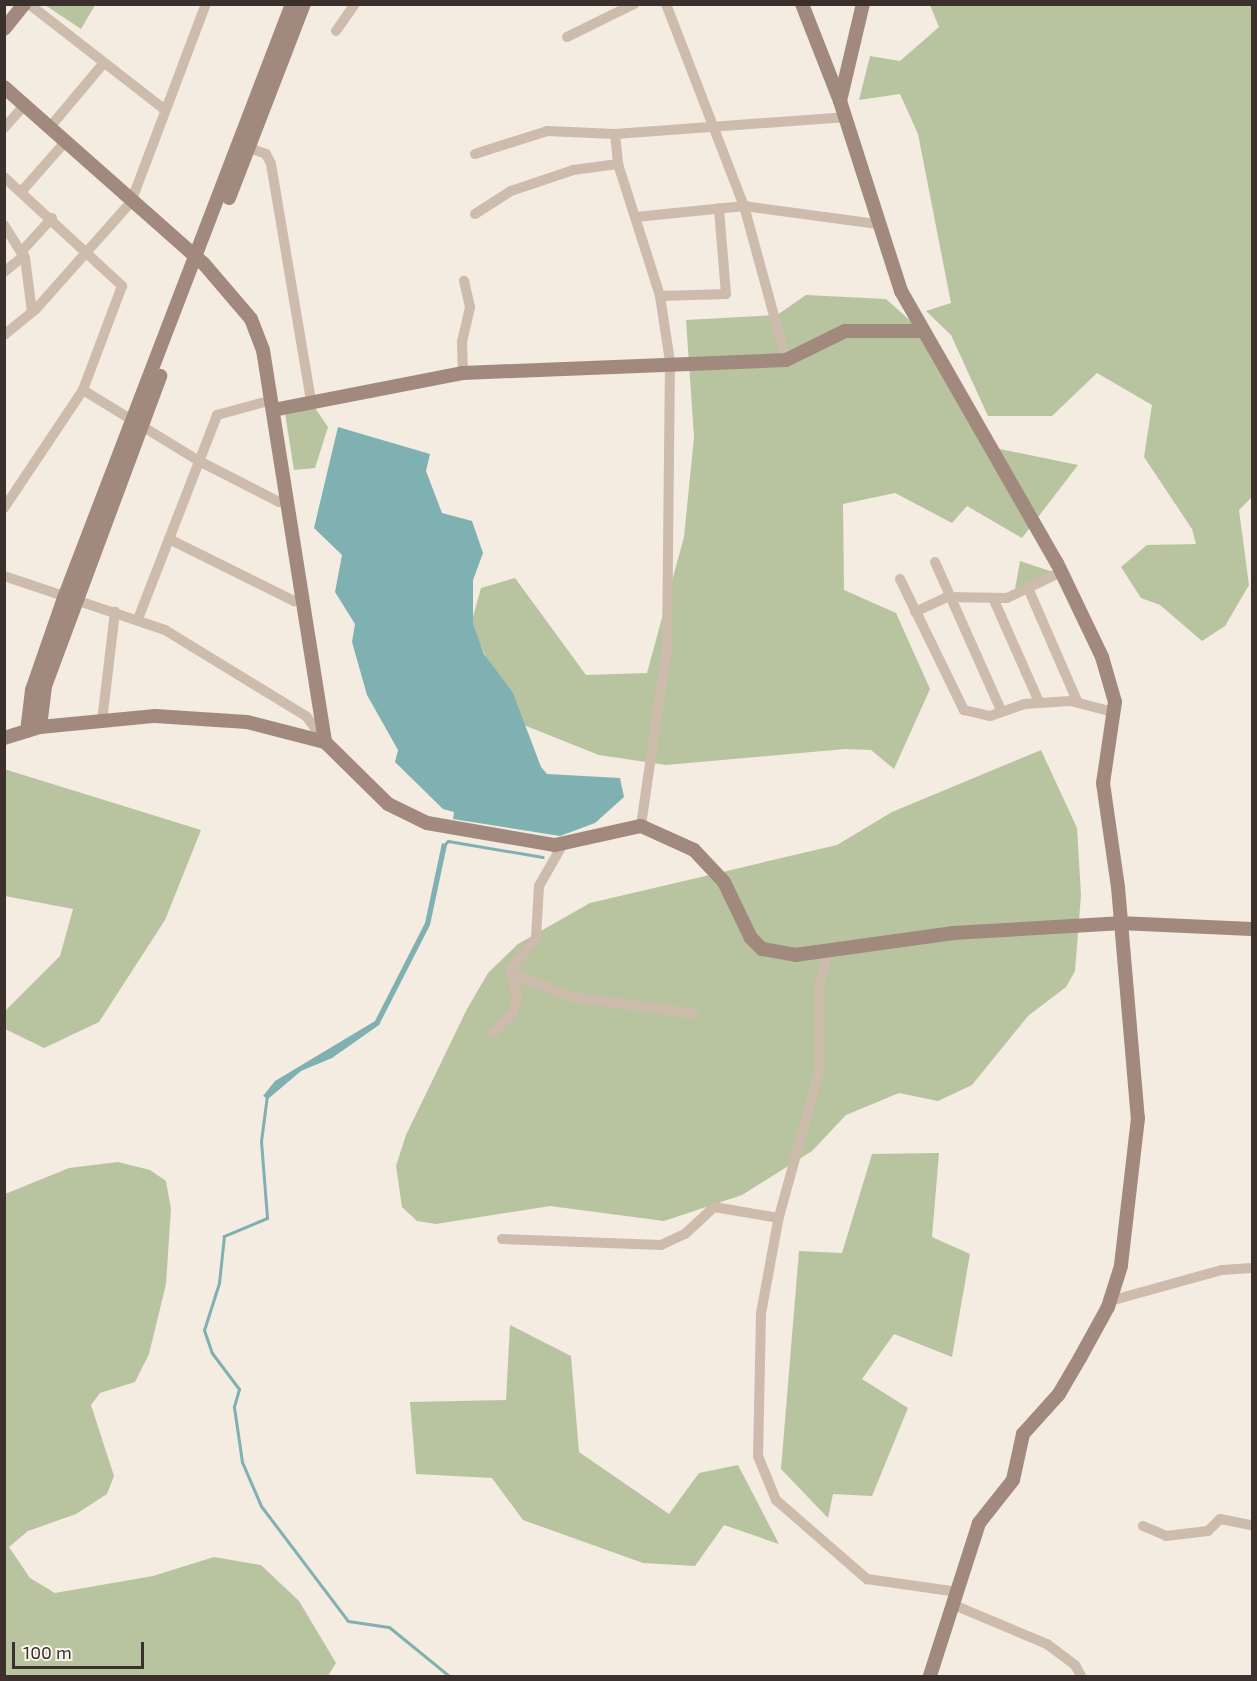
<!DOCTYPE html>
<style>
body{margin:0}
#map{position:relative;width:1257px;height:1681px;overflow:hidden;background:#f4ebe1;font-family:"Exo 2",sans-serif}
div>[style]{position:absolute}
.green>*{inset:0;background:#b8c4a0}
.water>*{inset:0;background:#7fb0b2}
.stream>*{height:3px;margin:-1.5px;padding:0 1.5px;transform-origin:1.5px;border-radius:1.5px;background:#7fb0b2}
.street>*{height:10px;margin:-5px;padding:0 5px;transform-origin:5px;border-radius:5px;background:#cdbbac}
.secondary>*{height:14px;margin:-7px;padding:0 7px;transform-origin:7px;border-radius:7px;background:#a18a7d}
span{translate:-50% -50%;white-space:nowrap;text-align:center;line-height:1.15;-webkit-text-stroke:6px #fbf5ee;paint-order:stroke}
.frame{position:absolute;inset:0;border:6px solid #3b302b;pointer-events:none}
.scale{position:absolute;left:12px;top:1642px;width:132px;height:27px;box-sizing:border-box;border:3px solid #3b302b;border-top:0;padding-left:8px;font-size:18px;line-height:21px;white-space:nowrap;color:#3b302b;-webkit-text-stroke:4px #fbf5ee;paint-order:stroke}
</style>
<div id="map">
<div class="green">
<i style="clip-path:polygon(45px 5px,95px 5px,81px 29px)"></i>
<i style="clip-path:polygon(930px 5px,1252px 5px,1252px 497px,1239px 510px,1249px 585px,1225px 626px,1202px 641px,1160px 605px,1141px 598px,1121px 567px,1147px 545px,1196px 544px,1192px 529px,1144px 457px,1152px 405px,1097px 373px,1052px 416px,988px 416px,951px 335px,926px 311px,951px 303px,918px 134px,900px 94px,859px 100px,870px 56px,900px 61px,939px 27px)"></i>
<i style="clip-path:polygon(806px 295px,886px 299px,934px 342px,985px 446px,1078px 465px,1022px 538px,967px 506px,952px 523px,895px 493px,843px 504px,844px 590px,896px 613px,930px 689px,894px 769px,871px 750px,845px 749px,666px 765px,599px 755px,516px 722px,471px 624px,481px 588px,515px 578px,586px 675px,647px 673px,684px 537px,694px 437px,686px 320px,777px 315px)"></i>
<i style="clip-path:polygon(313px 405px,328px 427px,315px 468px,294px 470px,285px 413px)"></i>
<i style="clip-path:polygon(1020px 561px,1053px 572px,1015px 589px)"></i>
<i style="clip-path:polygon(1041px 750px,1077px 828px,1081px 895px,1075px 971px,1066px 987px,1028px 1016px,972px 1085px,938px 1101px,899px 1093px,846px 1115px,812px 1151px,742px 1195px,664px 1221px,550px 1206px,436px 1224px,417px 1221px,402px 1207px,396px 1166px,406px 1135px,467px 1009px,488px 973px,518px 944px,590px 903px,837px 845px,892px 812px)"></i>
<i style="clip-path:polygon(4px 769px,201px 830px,165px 920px,99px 1022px,44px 1048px,5px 1029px,5px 1011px,60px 956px,73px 909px,5px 896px)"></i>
<i style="clip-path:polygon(939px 1153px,932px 1237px,970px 1254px,952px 1357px,894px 1334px,862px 1379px,908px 1408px,872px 1496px,833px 1494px,828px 1518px,781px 1469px,799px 1251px,842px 1253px,872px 1154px)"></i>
<i style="clip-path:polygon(118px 1162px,150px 1170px,166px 1181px,171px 1209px,166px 1284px,149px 1354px,135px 1382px,100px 1393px,91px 1405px,114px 1476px,107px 1494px,76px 1514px,28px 1531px,9px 1547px,30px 1578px,55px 1593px,153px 1576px,214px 1557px,261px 1565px,299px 1601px,336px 1663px,328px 1676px,5px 1676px,5px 1194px,69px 1168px)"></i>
<i style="clip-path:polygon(510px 1325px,571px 1356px,579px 1452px,669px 1514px,699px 1473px,738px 1465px,779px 1544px,724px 1525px,695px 1566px,643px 1563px,523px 1520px,492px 1478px,416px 1474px,410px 1402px,506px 1400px)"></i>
</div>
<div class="water">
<i style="clip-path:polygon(338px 427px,430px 454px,426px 471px,442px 513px,472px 521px,483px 553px,473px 580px,473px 624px,484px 654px,513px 693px,541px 767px,547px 774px,620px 778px,624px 797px,595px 823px,560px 836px,453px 819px,454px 812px,443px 809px,395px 762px,398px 750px,367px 695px,352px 642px,355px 624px,335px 592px,342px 555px,314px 528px)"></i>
<i style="clip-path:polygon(442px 843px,447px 845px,430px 925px,379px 1025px,332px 1058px,301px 1071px,268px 1099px,263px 1096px,275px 1081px,375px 1021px,425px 923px)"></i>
</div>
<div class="stream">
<i style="left:444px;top:845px;width:6px;rotate:-45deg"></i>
<i style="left:448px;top:841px;width:96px;rotate:9.6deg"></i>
<i style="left:267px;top:1095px;width:46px;rotate:97.4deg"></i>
<i style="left:261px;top:1141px;width:77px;rotate:85.5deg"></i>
<i style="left:267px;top:1218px;width:47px;rotate:157.3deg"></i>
<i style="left:224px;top:1236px;width:47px;rotate:96.1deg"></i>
<i style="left:219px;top:1283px;width:49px;rotate:107.7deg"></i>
<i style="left:204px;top:1330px;width:24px;rotate:71deg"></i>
<i style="left:212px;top:1353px;width:45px;rotate:53.1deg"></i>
<i style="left:239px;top:1389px;width:19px;rotate:106deg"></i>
<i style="left:234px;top:1407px;width:56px;rotate:81.7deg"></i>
<i style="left:242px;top:1462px;width:48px;rotate:66.6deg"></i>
<i style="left:261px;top:1506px;width:144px;rotate:52.9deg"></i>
<i style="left:348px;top:1621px;width:41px;rotate:8.3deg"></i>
<i style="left:389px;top:1627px;width:77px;rotate:39.2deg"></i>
</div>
<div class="street">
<i style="left:29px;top:4px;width:172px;rotate:37.9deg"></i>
<i style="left:666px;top:4px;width:217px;rotate:68.9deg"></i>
<i style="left:744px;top:206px;width:160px;rotate:74.7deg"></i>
<i style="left:336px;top:31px;width:33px;rotate:-55deg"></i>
<i style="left:567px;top:37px;width:75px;rotate:-26.2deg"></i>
<i style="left:50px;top:127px;width:81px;rotate:-50deg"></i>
<i style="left:4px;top:128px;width:31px;rotate:-48deg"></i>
<i style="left:615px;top:134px;width:30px;rotate:84deg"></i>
<i style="left:618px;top:164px;width:139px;rotate:72.3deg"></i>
<i style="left:660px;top:296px;width:66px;rotate:81.3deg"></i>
<i style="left:670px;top:361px;width:286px;rotate:90.6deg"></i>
<i style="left:667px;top:647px;width:181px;rotate:98.3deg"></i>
<i style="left:249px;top:148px;width:18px;rotate:19deg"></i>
<i style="left:266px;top:154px;width:11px;rotate:63deg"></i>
<i style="left:271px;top:164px;width:240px;rotate:80.4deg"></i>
<i style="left:475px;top:154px;width:76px;rotate:-17.7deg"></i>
<i style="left:547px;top:131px;width:68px;rotate:2.5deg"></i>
<i style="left:615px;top:134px;width:230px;rotate:-4.2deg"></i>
<i style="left:4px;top:177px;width:161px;rotate:42.7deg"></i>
<i style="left:122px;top:286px;width:111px;rotate:110.6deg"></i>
<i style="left:83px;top:390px;width:142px;rotate:123.8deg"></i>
<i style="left:21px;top:192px;width:68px;rotate:-48.6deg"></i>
<i style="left:475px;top:214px;width:43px;rotate:-32.6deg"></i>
<i style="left:511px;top:191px;width:65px;rotate:-18.7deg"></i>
<i style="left:573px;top:170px;width:45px;rotate:-7.6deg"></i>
<i style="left:636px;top:217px;width:109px;rotate:-5.8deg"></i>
<i style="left:744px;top:206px;width:135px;rotate:7.7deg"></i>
<i style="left:4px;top:225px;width:39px;rotate:58deg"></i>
<i style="left:25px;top:258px;width:54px;rotate:82.6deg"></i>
<i style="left:21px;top:252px;width:46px;rotate:-47.6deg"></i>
<i style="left:4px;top:272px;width:26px;rotate:-39deg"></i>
<i style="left:660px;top:296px;width:66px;rotate:-1.7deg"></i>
<i style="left:726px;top:294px;width:86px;rotate:-94.7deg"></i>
<i style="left:4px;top:335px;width:41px;rotate:-39.1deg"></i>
<i style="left:36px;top:309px;width:143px;rotate:-48.4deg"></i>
<i style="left:131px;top:202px;width:212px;rotate:-69.3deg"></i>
<i style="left:463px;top:373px;width:31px;rotate:-92deg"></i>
<i style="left:462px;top:342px;width:36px;rotate:-77deg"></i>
<i style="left:470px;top:307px;width:27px;rotate:-103deg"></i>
<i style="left:83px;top:390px;width:136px;rotate:31.5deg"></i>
<i style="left:199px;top:461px;width:90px;rotate:27.1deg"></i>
<i style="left:279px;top:502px;width:9px;rotate:-6deg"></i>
<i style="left:169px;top:539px;width:140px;rotate:26.4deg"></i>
<i style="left:294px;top:601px;width:10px;rotate:-11deg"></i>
<i style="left:935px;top:562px;width:162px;rotate:66deg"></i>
<i style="left:4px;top:576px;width:170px;rotate:18.5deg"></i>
<i style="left:165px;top:630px;width:165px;rotate:31.4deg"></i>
<i style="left:306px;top:716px;width:31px;rotate:53deg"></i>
<i style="left:900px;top:579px;width:146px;rotate:64deg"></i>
<i style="left:964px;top:710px;width:27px;rotate:13deg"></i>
<i style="left:990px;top:716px;width:36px;rotate:-19deg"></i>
<i style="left:1024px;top:704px;width:47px;rotate:-3.7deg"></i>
<i style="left:1071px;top:701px;width:43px;rotate:14.7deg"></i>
<i style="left:1028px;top:588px;width:125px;rotate:66.5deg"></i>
<i style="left:993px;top:598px;width:114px;rotate:66.1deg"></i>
<i style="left:915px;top:612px;width:35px;rotate:-25deg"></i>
<i style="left:947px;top:597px;width:60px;rotate:1deg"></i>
<i style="left:1007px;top:598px;width:60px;rotate:-25.7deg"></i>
<i style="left:138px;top:619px;width:219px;rotate:-68.8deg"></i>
<i style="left:217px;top:415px;width:57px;rotate:-15.3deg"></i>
<i style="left:102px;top:721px;width:110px;rotate:-83.2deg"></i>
<i style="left:829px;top:947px;width:40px;rotate:104.4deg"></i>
<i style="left:819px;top:986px;width:82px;rotate:89.3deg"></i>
<i style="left:820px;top:1068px;width:159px;rotate:105.4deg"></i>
<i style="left:778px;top:1221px;width:95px;rotate:100.4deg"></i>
<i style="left:761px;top:1314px;width:142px;rotate:91.2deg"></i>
<i style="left:758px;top:1456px;width:48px;rotate:67.8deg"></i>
<i style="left:776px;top:1500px;width:121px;rotate:41deg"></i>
<i style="left:867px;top:1579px;width:92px;rotate:8.1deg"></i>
<i style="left:510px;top:973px;width:66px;rotate:21.2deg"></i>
<i style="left:572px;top:997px;width:123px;rotate:7.9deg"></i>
<i style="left:493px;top:1033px;width:29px;rotate:-46deg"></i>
<i style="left:513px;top:1012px;width:14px;rotate:-73deg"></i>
<i style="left:517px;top:999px;width:32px;rotate:-101deg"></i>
<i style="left:511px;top:968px;width:39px;rotate:-50deg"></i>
<i style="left:536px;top:938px;width:52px;rotate:-86.7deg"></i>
<i style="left:539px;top:886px;width:48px;rotate:-60.3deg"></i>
<i style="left:502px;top:1239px;width:159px;rotate:2.2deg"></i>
<i style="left:661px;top:1245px;width:26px;rotate:-25deg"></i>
<i style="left:685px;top:1234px;width:40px;rotate:-43deg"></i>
<i style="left:714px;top:1207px;width:66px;rotate:9.6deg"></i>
<i style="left:1110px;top:1301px;width:116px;rotate:-15.5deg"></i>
<i style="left:1222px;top:1270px;width:30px;rotate:-4deg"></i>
<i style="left:1143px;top:1526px;width:25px;rotate:23deg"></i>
<i style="left:1166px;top:1536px;width:42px;rotate:-6.8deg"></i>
<i style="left:1208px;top:1531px;width:17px;rotate:-45deg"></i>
<i style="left:1220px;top:1519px;width:33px;rotate:11deg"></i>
<i style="left:954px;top:1605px;width:101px;rotate:22.8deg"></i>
<i style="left:1047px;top:1644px;width:35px;rotate:37deg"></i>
<i style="left:1075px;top:1665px;width:13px;rotate:61deg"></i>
</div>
<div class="secondary">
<i style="left:802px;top:4px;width:104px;rotate:68.6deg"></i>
<i style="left:840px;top:101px;width:200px;rotate:72.2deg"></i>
<i style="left:901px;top:291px;width:314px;rotate:60.2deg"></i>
<i style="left:1057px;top:563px;width:104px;rotate:64.4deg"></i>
<i style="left:1102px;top:657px;width:47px;rotate:73.9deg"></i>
<i style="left:1115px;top:702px;width:82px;rotate:98.4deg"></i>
<i style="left:1103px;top:783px;width:105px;rotate:81.8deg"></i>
<i style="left:1118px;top:887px;width:232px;rotate:85.1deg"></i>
<i style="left:1138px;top:1118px;width:149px;rotate:96.6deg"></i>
<i style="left:1121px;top:1266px;width:43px;rotate:107.6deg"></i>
<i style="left:1108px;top:1307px;width:58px;rotate:118.8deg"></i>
<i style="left:1080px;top:1358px;width:42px;rotate:120.3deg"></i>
<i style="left:1059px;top:1394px;width:54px;rotate:132deg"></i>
<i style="left:1023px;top:1434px;width:47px;rotate:102.3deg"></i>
<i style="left:1013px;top:1480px;width:55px;rotate:128.3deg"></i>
<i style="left:979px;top:1523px;width:161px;rotate:107.8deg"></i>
<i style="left:4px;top:29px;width:32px;rotate:-51deg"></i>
<i style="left:4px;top:87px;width:267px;rotate:41.5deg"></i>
<i style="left:204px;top:264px;width:72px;rotate:49.5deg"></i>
<i style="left:251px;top:319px;width:33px;rotate:69deg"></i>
<i style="left:263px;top:350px;width:397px;rotate:81deg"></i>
<i style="left:840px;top:101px;width:100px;rotate:-76.7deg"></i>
<i style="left:229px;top:198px;width:208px;rotate:-68.9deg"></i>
<i style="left:273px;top:410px;width:194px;rotate:-11deg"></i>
<i style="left:463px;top:373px;width:323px;rotate:-2.3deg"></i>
<i style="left:786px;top:360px;width:66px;rotate:-26.2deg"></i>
<i style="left:845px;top:331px;width:76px"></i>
<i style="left:40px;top:727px;width:41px;rotate:-83deg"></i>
<i style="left:45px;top:686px;width:331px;rotate:-69.6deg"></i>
<i style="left:27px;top:731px;width:41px;rotate:-83deg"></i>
<i style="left:32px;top:690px;width:97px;rotate:-70.8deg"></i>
<i style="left:64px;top:598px;width:636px;rotate:-69deg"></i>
<i style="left:4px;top:738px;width:38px;rotate:-17deg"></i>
<i style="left:40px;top:727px;width:116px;rotate:-5.5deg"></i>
<i style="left:155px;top:716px;width:92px;rotate:3.7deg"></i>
<i style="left:247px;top:722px;width:81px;rotate:14.4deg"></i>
<i style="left:325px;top:742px;width:88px;rotate:44.5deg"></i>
<i style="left:388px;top:804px;width:43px;rotate:26deg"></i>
<i style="left:427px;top:823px;width:130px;rotate:9.8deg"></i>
<i style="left:555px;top:845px;width:88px;rotate:-12.5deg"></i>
<i style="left:641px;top:826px;width:58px;rotate:24.4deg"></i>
<i style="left:694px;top:850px;width:44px;rotate:46.8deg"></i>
<i style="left:724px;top:882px;width:62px;rotate:64.3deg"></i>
<i style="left:751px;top:938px;width:16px;rotate:45deg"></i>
<i style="left:762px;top:949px;width:34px;rotate:10deg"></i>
<i style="left:795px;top:955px;width:160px;rotate:-7.9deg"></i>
<i style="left:953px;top:933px;width:166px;rotate:-3.4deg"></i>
<i style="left:1119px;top:923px;width:133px;rotate:2.6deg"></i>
</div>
<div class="frame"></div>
<div class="scale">100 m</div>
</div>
